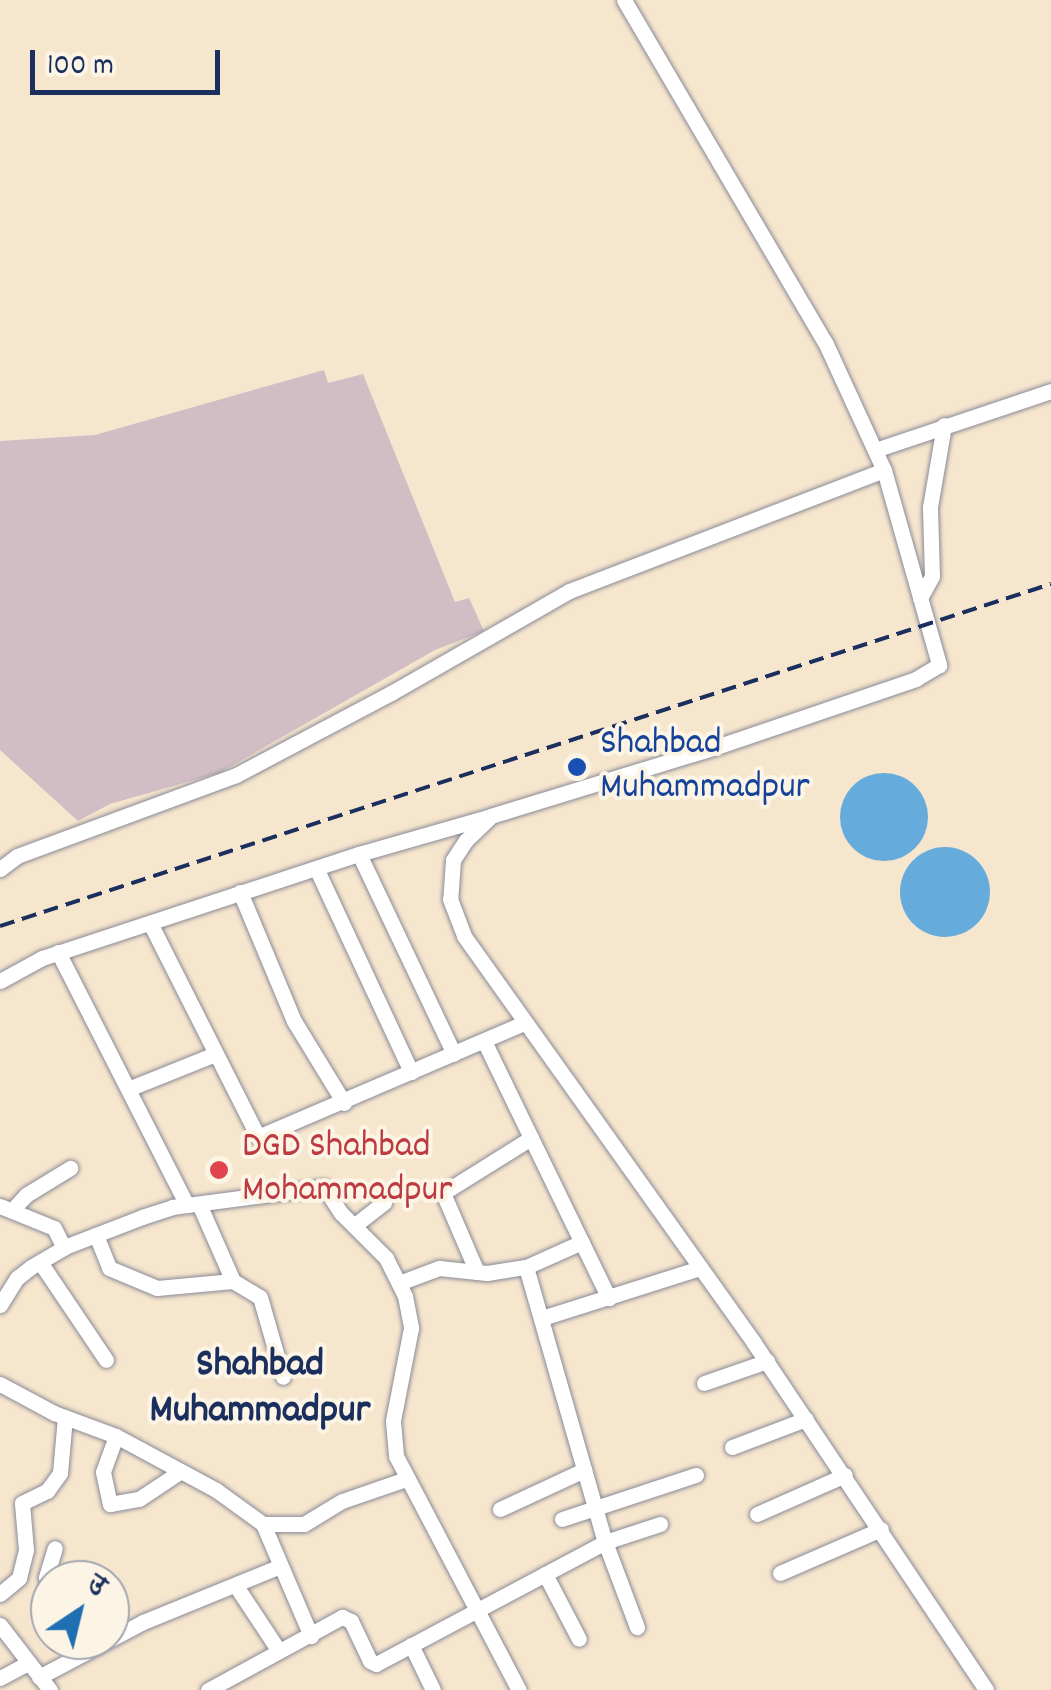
<!DOCTYPE html>
<meta charset="utf-8">
<style>
body{margin:0}
#map{position:relative;width:1051px;height:1690px;overflow:hidden;background:#f7e6ce;font-family:Dekko,"Playpen Sans Deva",sans-serif}
div>[style]{position:absolute}
.industrial>*{inset:0;background:#d2bdc5}
.water>*{inset:0;background:#65abdc}
.round{border-radius:50%}
.roads{filter:drop-shadow(0 0 2px #898a96) drop-shadow(0 0 2px #898a96)}
.minor>*{height:15px;margin:-7.5px;padding:0 7.5px;transform-origin:7.5px;border-radius:7.5px;background:#fff}
.rail>*{height:4px;margin-top:-2px;transform-origin:0;background:repeating-linear-gradient(90deg,#1b2f5e 0 15px,transparent 0 23px)}
.dots>*{width:28px;height:28px;translate:-50% -50%;box-sizing:border-box;border:5px solid #fcf5e5;border-radius:50%}
span{translate:-50% -50%;white-space:nowrap;text-align:center;line-height:1.15;-webkit-text-stroke:8px #fcf5e5;paint-order:stroke}
.transit-label{font-size:38px;color:#164399}
.left{translate:0 -50%;text-align:left}
.health-label{font-size:38px;color:#be3a42}
.neighbourhood-label{font-size:40px;color:#1b2f5e;font-weight:700}
.north{position:absolute;left:30px;top:1560px;width:100px;height:100px;box-sizing:border-box;background:#fcf5e5;border:2px solid #a2a6af;border-radius:50%;rotate:35deg;font-size:28px;font-weight:700;line-height:40px;text-align:center;color:#1b2f5e}
.north::after{content:'';display:block;margin:auto;width:35px;height:45px;background:#1f6fb2;clip-path:polygon(50% 0,100% 100%,50% 72%,0 100%)}
.scale{position:absolute;left:30px;top:50px;width:190px;height:45px;box-sizing:border-box;border:5px solid #1b2f5e;border-top:0;padding-left:12px;font-size:30px;line-height:35px;white-space:nowrap;color:#1b2f5e;-webkit-text-stroke:8px #fcf5e5;paint-order:stroke}
</style>
<div id="map">
<div class="industrial">
<i style="clip-path:polygon(324px 370px,328px 383px,363px 374px,455px 602px,469px 598px,484px 631px,435px 650px,219px 773px,110px 804px,78px 821px,0 750px,0 441px,95px 435px)"></i>
</div>
<div class="water">
<i class="round" style="left:840px;top:773px;width:88px;height:88px"></i>
<i class="round" style="left:900px;top:847px;width:90px;height:90px"></i>
</div>
<div class="roads">
<div class="minor">
<i style="left:624px;top:0;width:397px;rotate:59.6deg"></i>
<i style="left:825px;top:342px;width:141px;rotate:65.3deg"></i>
<i style="left:884px;top:470px;width:203px;rotate:74.2deg"></i>
<i style="left:939px;top:665px;width:27px;rotate:149deg"></i>
<i style="left:916px;top:679px;width:211px;rotate:161.2deg"></i>
<i style="left:716px;top:747px;width:235px;rotate:163deg"></i>
<i style="left:491px;top:816px;width:35px;rotate:136deg"></i>
<i style="left:466px;top:840px;width:24px;rotate:123deg"></i>
<i style="left:453px;top:860px;width:39px;rotate:94deg"></i>
<i style="left:450px;top:899px;width:40px;rotate:69deg"></i>
<i style="left:464px;top:936px;width:500px;rotate:54.5deg"></i>
<i style="left:754px;top:1343px;width:417px;rotate:56.2deg"></i>
<i style="left:875px;top:450px;width:186px;rotate:-18.5deg"></i>
<i style="left:920px;top:598px;width:25px;rotate:-61deg"></i>
<i style="left:932px;top:576px;width:69px;rotate:-91.7deg"></i>
<i style="left:930px;top:507px;width:83px;rotate:-80.3deg"></i>
<i style="left:359px;top:854px;width:221px;rotate:64.6deg"></i>
<i style="left:0;top:869px;width:21px;rotate:-37deg"></i>
<i style="left:17px;top:856px;width:233px;rotate:-20.3deg"></i>
<i style="left:236px;top:775px;width:175px;rotate:-27.9deg"></i>
<i style="left:391px;top:693px;width:205px;rotate:-29.8deg"></i>
<i style="left:569px;top:591px;width:337px;rotate:-21deg"></i>
<i style="left:317px;top:870px;width:223px;rotate:65deg"></i>
<i style="left:240px;top:892px;width:140px;rotate:67.3deg"></i>
<i style="left:294px;top:1021px;width:96px;rotate:58.6deg"></i>
<i style="left:150px;top:923px;width:240px;rotate:63.2deg"></i>
<i style="left:258px;top:1137px;width:289px;rotate:-23.2deg"></i>
<i style="left:58px;top:952px;width:284px;rotate:63deg"></i>
<i style="left:0;top:981px;width:48px;rotate:-28.7deg"></i>
<i style="left:42px;top:958px;width:334px;rotate:-18.2deg"></i>
<i style="left:359px;top:854px;width:134px;rotate:-16deg"></i>
<i style="left:484px;top:1041px;width:286px;rotate:64.1deg"></i>
<i style="left:128px;top:1089px;width:94px;rotate:-21.9deg"></i>
<i style="left:199px;top:1204px;width:84px;rotate:66.2deg"></i>
<i style="left:233px;top:1281px;width:31px;rotate:31deg"></i>
<i style="left:260px;top:1297px;width:83px;rotate:74deg"></i>
<i style="left:0;top:1206px;width:58px;rotate:22.2deg"></i>
<i style="left:54px;top:1228px;width:22px;rotate:63deg"></i>
<i style="left:13px;top:1209px;width:19px;rotate:-47deg"></i>
<i style="left:26px;top:1195px;width:52px;rotate:-31.5deg"></i>
<i style="left:355px;top:1225px;width:37px;rotate:-38deg"></i>
<i style="left:96px;top:1235px;width:35px;rotate:68deg"></i>
<i style="left:109px;top:1268px;width:52px;rotate:22.6deg"></i>
<i style="left:157px;top:1288px;width:76px;rotate:-5.3deg"></i>
<i style="left:40px;top:1262px;width:118px;rotate:56deg"></i>
<i style="left:526px;top:1267px;width:286px;rotate:74deg"></i>
<i style="left:605px;top:1542px;width:91px;rotate:69.4deg"></i>
<i style="left:477px;top:1272px;width:86px;rotate:-113.3deg"></i>
<i style="left:443px;top:1193px;width:104px;rotate:-32deg"></i>
<i style="left:399px;top:1283px;width:43px;rotate:-20.6deg"></i>
<i style="left:439px;top:1268px;width:48px;rotate:5.9deg"></i>
<i style="left:487px;top:1273px;width:39px;rotate:-9deg"></i>
<i style="left:526px;top:1267px;width:61px;rotate:-24.1deg"></i>
<i style="left:0;top:1305px;width:32px;rotate:-58deg"></i>
<i style="left:17px;top:1278px;width:18px;rotate:-38deg"></i>
<i style="left:31px;top:1267px;width:42px;rotate:-30.3deg"></i>
<i style="left:67px;top:1246px;width:80px;rotate:-21.1deg"></i>
<i style="left:142px;top:1217px;width:32px;rotate:-18deg"></i>
<i style="left:172px;top:1207px;width:153px;rotate:-7.5deg"></i>
<i style="left:324px;top:1187px;width:31px;rotate:57deg"></i>
<i style="left:341px;top:1213px;width:64px;rotate:45deg"></i>
<i style="left:386px;top:1258px;width:42px;rotate:63.4deg"></i>
<i style="left:405px;top:1296px;width:33px;rotate:79deg"></i>
<i style="left:411px;top:1328px;width:95px;rotate:101deg"></i>
<i style="left:393px;top:1421px;width:35px;rotate:85deg"></i>
<i style="left:396px;top:1456px;width:264px;rotate:62.3deg"></i>
<i style="left:542px;top:1318px;width:166px;rotate:-17.6deg"></i>
<i style="left:704px;top:1383px;width:67px;rotate:-19.2deg"></i>
<i style="left:0;top:1384px;width:61px;rotate:28.2deg"></i>
<i style="left:54px;top:1413px;width:66px;rotate:20.4deg"></i>
<i style="left:116px;top:1436px;width:114px;rotate:28.4deg"></i>
<i style="left:216px;top:1490px;width:58px;rotate:35.9deg"></i>
<i style="left:263px;top:1524px;width:41px"></i>
<i style="left:304px;top:1524px;width:44px;rotate:-31.2deg"></i>
<i style="left:342px;top:1501px;width:68px;rotate:-19deg"></i>
<i style="left:116px;top:1436px;width:38px;rotate:110deg"></i>
<i style="left:103px;top:1472px;width:33px;rotate:78deg"></i>
<i style="left:110px;top:1504px;width:29px;rotate:-10deg"></i>
<i style="left:139px;top:1499px;width:50px;rotate:-33.7deg"></i>
<i style="left:732px;top:1447px;width:79px;rotate:-20.7deg"></i>
<i style="left:500px;top:1509px;width:93px;rotate:-24.9deg"></i>
<i style="left:757px;top:1514px;width:96px;rotate:-23.9deg"></i>
<i style="left:562px;top:1519px;width:141px;rotate:-18.2deg"></i>
<i style="left:263px;top:1524px;width:122px;rotate:66.8deg"></i>
<i style="left:780px;top:1573px;width:110px;rotate:-23.5deg"></i>
<i style="left:545px;top:1574px;width:73px;rotate:62.4deg"></i>
<i style="left:236px;top:1586px;width:78px;rotate:56.5deg"></i>
<i style="left:50px;top:1593px;width:16px;rotate:-104deg"></i>
<i style="left:46px;top:1577px;width:30px;rotate:-73deg"></i>
<i style="left:0;top:1594px;width:25px;rotate:-40deg"></i>
<i style="left:19px;top:1578px;width:29px;rotate:-76deg"></i>
<i style="left:26px;top:1550px;width:47px;rotate:-94.9deg"></i>
<i style="left:22px;top:1503px;width:28px;rotate:-26deg"></i>
<i style="left:47px;top:1491px;width:22px;rotate:-54deg"></i>
<i style="left:60px;top:1473px;width:56px;rotate:-84.9deg"></i>
<i style="left:0;top:1625px;width:82px;rotate:52.4deg"></i>
<i style="left:411px;top:1645px;width:50px;rotate:63.9deg"></i>
<i style="left:39px;top:1677px;width:118px;rotate:-27.9deg"></i>
<i style="left:143px;top:1622px;width:148px;rotate:-22.2deg"></i>
<i style="left:0;top:1678px;width:32px;rotate:-28deg"></i>
<i style="left:208px;top:1690px;width:153px;rotate:-28.6deg"></i>
<i style="left:342px;top:1617px;width:10px;rotate:24deg"></i>
<i style="left:351px;top:1621px;width:44px;rotate:64.6deg"></i>
<i style="left:370px;top:1661px;width:7px;rotate:27deg"></i>
<i style="left:376px;top:1664px;width:259px;rotate:-28deg"></i>
<i style="left:605px;top:1542px;width:58px;rotate:-18.1deg"></i>
</div>
</div>
<div class="rail">
<i style="left:0;top:926px;width:1105px;rotate:-18.03deg"></i>
</div>
<div class="dots">
<i style="left:577px;top:767px;background:#1a4fb4"></i>
<i style="left:219px;top:1170px;background:#e0444e"></i>
</div>
<div class="transit-label">
<span class="left" style="left:600px;top:767px">Shahbad<br>Muhammadpur</span>
</div>
<div class="health-label">
<span class="left" style="left:242px;top:1170px">DGD Shahbad<br>Mohammadpur</span>
</div>
<div class="neighbourhood-label">
<span style="left:260px;top:1390px">Shahbad<br>Muhammadpur</span>
</div>
<div class="north">उ</div>
<div class="scale">100 m</div>
</div>
